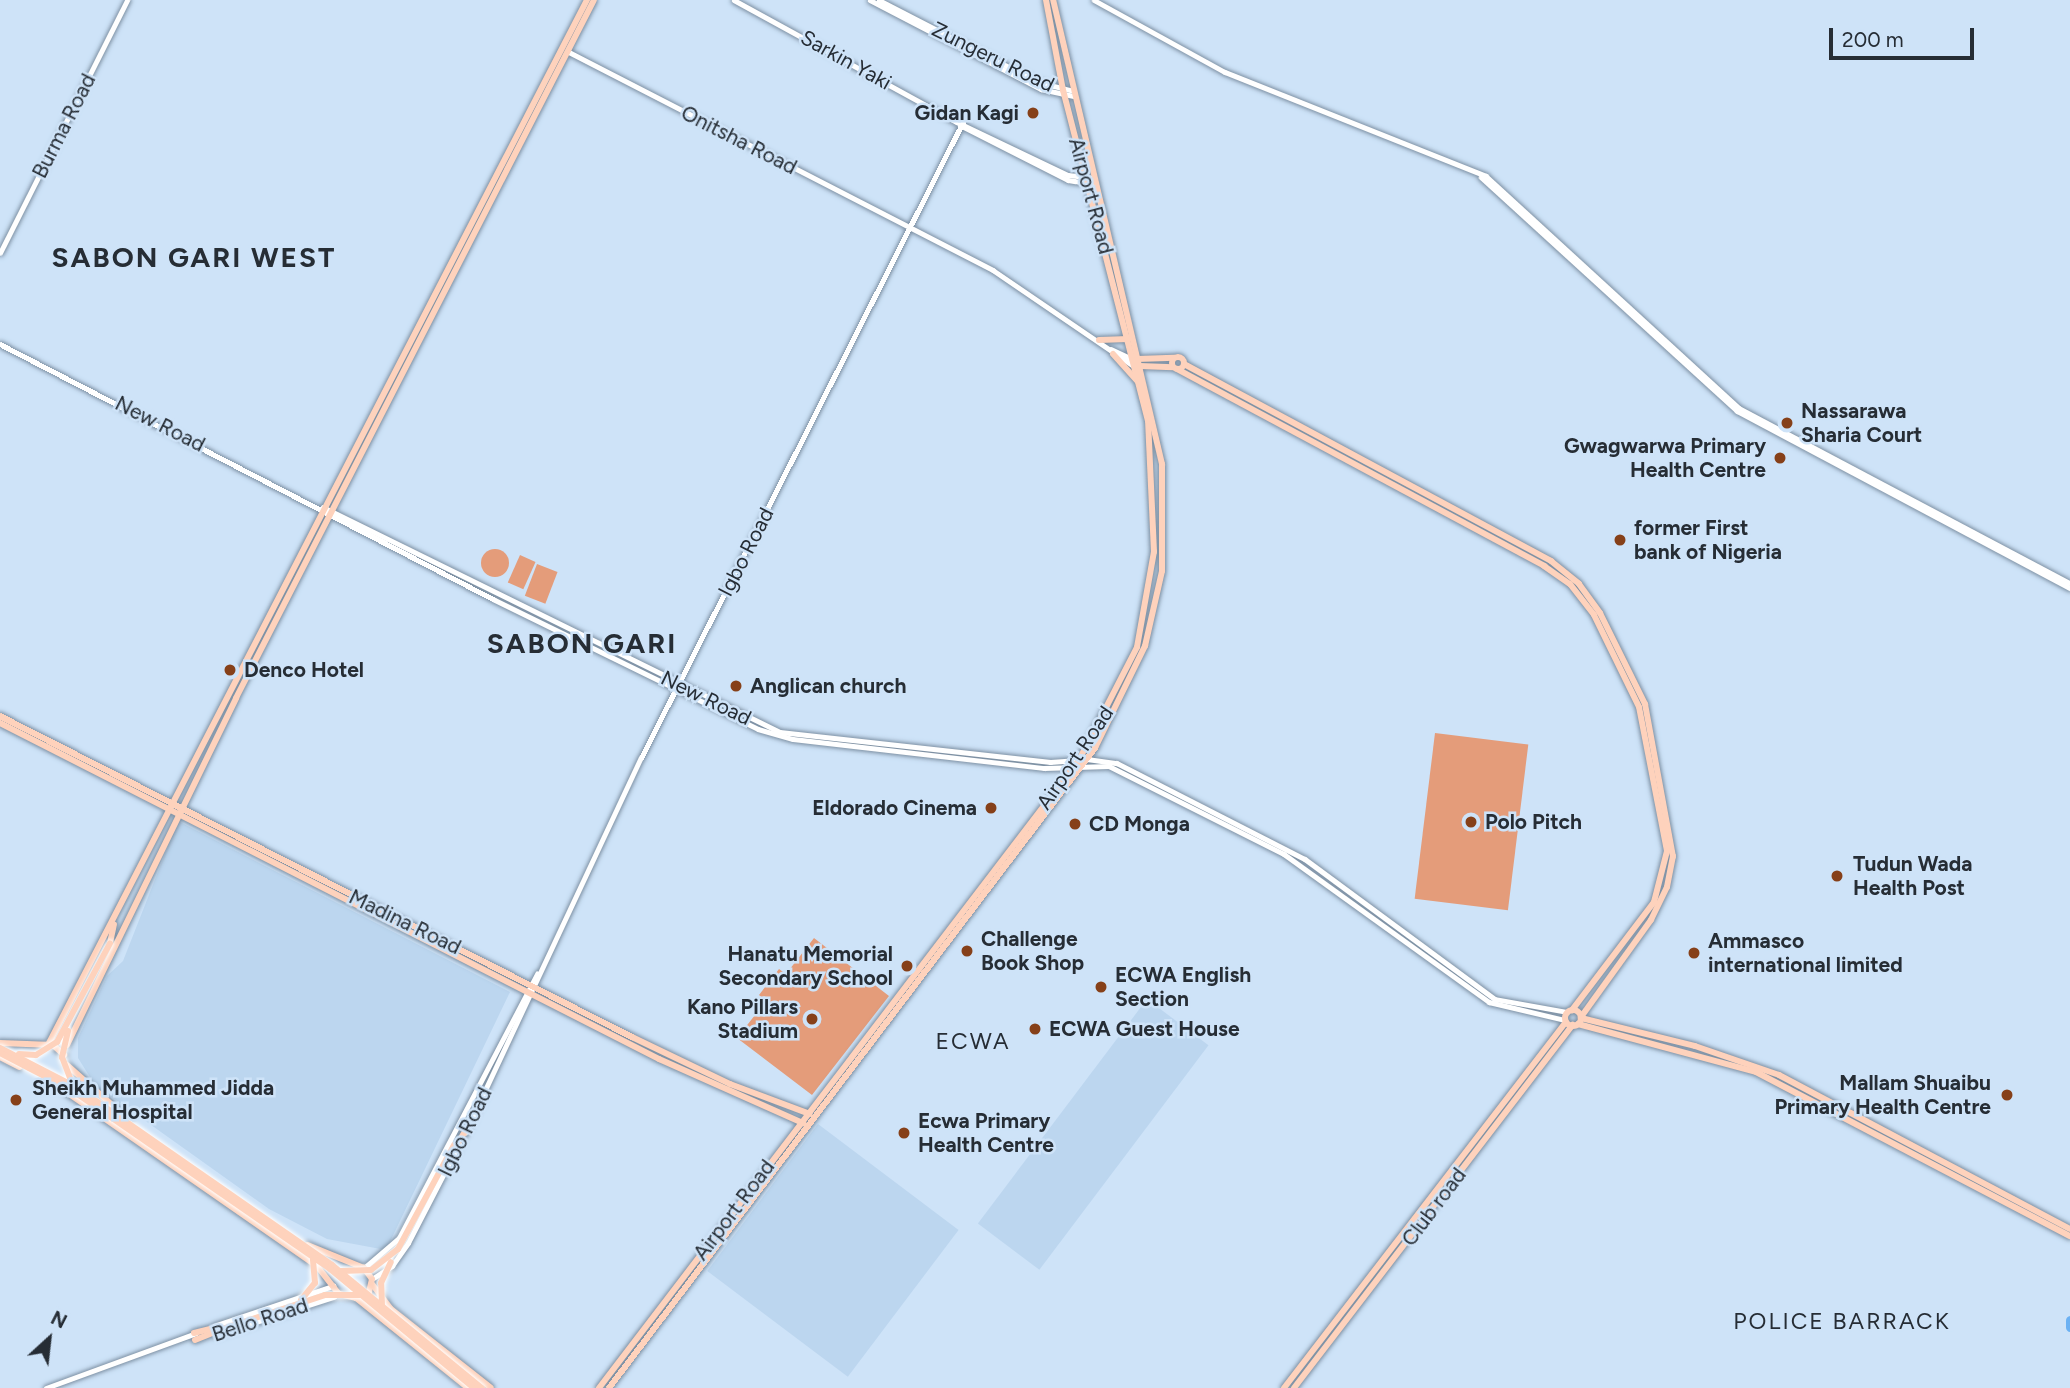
<!DOCTYPE html>
<style>
body{margin:0}
#map{position:relative;width:2070px;height:1388px;overflow:hidden;background:#cee3f8;font-family:Figtree,sans-serif}
div>[style]{position:absolute}
.built>*{inset:0;background:#bcd6ef;transform-origin:0 0}
.green>*{inset:0;background:#e49c7a;transform-origin:0 0}
.round{border-radius:50%}
.river>*{height:9px;margin:-4.5px;padding:0 4.5px;transform-origin:4.5px;border-radius:4.5px;background:#6bb1f3}
.roads{filter:drop-shadow(0 0 2px #7d90a3) drop-shadow(0 0 2px #7d90a3)}
.minor>*{height:4.5px;margin:-2.25px;padding:0 2.25px;transform-origin:2.25px;border-radius:2.25px;background:#fff}
.major>*{height:6px;margin:-3px;padding:0 3px;transform-origin:3px;border-radius:3px;background:#fed2bc}
.major>.ring{margin:-3px;padding:0;box-sizing:content-box;background:none;border:6px solid #fed2bc;border-radius:50%}
.bridges{filter:drop-shadow(0 0 2px #fff) drop-shadow(0 0 2px #fff)}
.major-bridge>*{height:6px;margin:-3px;padding:0 3px;transform-origin:3px;border-radius:3px;background:#fed2bc}
.dots>*{width:19px;height:19px;translate:-50% -50%;box-sizing:border-box;border:4px solid #cee3f8;border-radius:50%}
span{translate:-50% -50%;white-space:nowrap;text-align:center;line-height:1.15;-webkit-text-stroke:5px #cee3f8;paint-order:stroke}
.street-label{font-size:21px;color:#262d35}
.poi-label{font-size:21px;color:#262d35;font-weight:700}
.right{translate:-100% -50%;text-align:right}
.left{translate:0 -50%;text-align:left}
.neighbourhood-label{font-size:23px;color:#262d35;letter-spacing:2px}
.district-label{font-size:28px;color:#262d35;font-weight:700;letter-spacing:2px}
.north{position:absolute;left:14px;top:1304px;width:70px;height:70px;-webkit-text-stroke:5px #cee3f8;paint-order:stroke;rotate:27deg;font-size:19px;font-weight:700;line-height:28px;text-align:center;color:#262d35}
.north::after{content:'';display:block;margin:auto;width:24px;height:32px;background:#262d35;clip-path:polygon(50% 0,100% 100%,50% 72%,0 100%)}
.scale{position:absolute;left:1829px;top:28px;width:145px;height:32px;box-sizing:border-box;border:4px solid #262d35;border-top:0;padding-left:9px;font-size:21px;line-height:24px;white-space:nowrap;color:#262d35;-webkit-text-stroke:5px #cee3f8;paint-order:stroke}
</style>
<div id="map">
<div class="built">
<i style="clip-path:polygon(178px 821px,510px 992px,386px 1250px,327px 1239px,269px 1209px,95px 1085px,78px 1058px,78px 1038px,107px 976px,123px 961px)"></i>
<i style="left:1147px;top:999px;width:77px;height:281px;rotate:37deg"></i>
<i style="left:818px;top:1124px;width:176px;height:184px;rotate:37deg"></i>
</div>
<div class="green">
<i class="round" style="left:481px;top:549px;width:28px;height:28px"></i>
<i style="left:520px;top:555px;width:17px;height:30px;rotate:24deg"></i>
<i style="left:537px;top:564px;width:22px;height:34px;rotate:21deg"></i>
<i style="left:1435px;top:733px;width:94px;height:167px;rotate:7deg"></i>
<i style="clip-path:polygon(814px 938px,889px 996px,812px 1095px,737px 1038px,766px 1001px,759px 995px,779px 969px,786px 974px)"></i>
</div>
<div class="river">
<i style="left:2070px;top:1320px;width:7px;rotate:90deg"></i>
</div>
<div class="roads">
<div class="minor">
<i style="left:734px;top:0;width:254px;rotate:28.7deg"></i>
<i style="left:957px;top:122px;width:123px;rotate:25.5deg"></i>
<i style="left:1068px;top:175px;width:25px;rotate:7deg"></i>
<i style="left:870px;top:0;width:193px;rotate:27.5deg"></i>
<i style="left:1041px;top:89px;width:33px;rotate:12deg"></i>
<i style="left:879px;top:0;width:179px;rotate:27.3deg"></i>
<i style="left:1038px;top:82px;width:34px;rotate:14deg"></i>
<i style="left:1094px;top:0;width:149px;rotate:28.8deg"></i>
<i style="left:1225px;top:72px;width:281px;rotate:21.7deg"></i>
<i style="left:1486px;top:176px;width:343px;rotate:42.5deg"></i>
<i style="left:1739px;top:408px;width:374px;rotate:27.9deg"></i>
<i style="left:569px;top:52px;width:477px;rotate:27.2deg"></i>
<i style="left:993px;top:270px;width:172px;rotate:34.3deg"></i>
<i style="left:960px;top:125px;width:121px;rotate:27deg"></i>
<i style="left:1068px;top:180px;width:26px;rotate:9deg"></i>
<i style="left:1481px;top:177px;width:347px;rotate:42.4deg"></i>
<i style="left:1737px;top:411px;width:377px;rotate:28deg"></i>
<i style="left:0;top:253px;width:283px;rotate:-63.3deg"></i>
<i style="left:0;top:344px;width:555px;rotate:27.35deg"></i>
<i style="left:493px;top:599px;width:295px;rotate:26.1deg"></i>
<i style="left:758px;top:729px;width:36px;rotate:16deg"></i>
<i style="left:793px;top:739px;width:253px;rotate:6.6deg"></i>
<i style="left:1044px;top:768px;width:65px;rotate:-1.8deg"></i>
<i style="left:1109px;top:766px;width:196px;rotate:26.7deg"></i>
<i style="left:1284px;top:854px;width:253px;rotate:35.8deg"></i>
<i style="left:1489px;top:1002px;width:78px;rotate:13.3deg"></i>
<i style="left:1111px;top:349px;width:23px;rotate:25deg"></i>
<i style="left:323px;top:507px;width:509px;rotate:26.21deg"></i>
<i style="left:780px;top:732px;width:272px;rotate:6.3deg"></i>
<i style="left:1050px;top:762px;width:28px;rotate:-4deg"></i>
<i style="left:1087px;top:759px;width:30px;rotate:8deg"></i>
<i style="left:1117px;top:763px;width:211px;rotate:27.1deg"></i>
<i style="left:1305px;top:859px;width:236px;rotate:36.4deg"></i>
<i style="left:1495px;top:999px;width:73px;rotate:10.2deg"></i>
<i style="left:465px;top:1133px;width:414px;rotate:-64.9deg"></i>
<i style="left:641px;top:758px;width:713px;rotate:-63.15deg"></i>
<i style="left:364px;top:1268px;width:46px;rotate:-40.6deg"></i>
<i style="left:399px;top:1238px;width:298px;rotate:-62.4deg"></i>
<i style="left:372px;top:1279px;width:24px;rotate:-33deg"></i>
<i style="left:392px;top:1266px;width:28px;rotate:-55deg"></i>
<i style="left:408px;top:1243px;width:111px;rotate:-62.7deg"></i>
<i style="left:214px;top:1326px;width:126px;rotate:-18.6deg"></i>
<i style="left:216px;top:1335px;width:124px;rotate:-17.9deg"></i>
<i style="left:46px;top:1388px;width:160px;rotate:-20.1deg"></i>
</div>
<div class="major">
<i style="left:1099px;top:340px;width:29px;rotate:-2deg"></i>
<i style="left:1113px;top:354px;width:36px;rotate:48deg"></i>
<i class="ring" style="left:1172px;top:357px;width:6px;height:6px"></i>
<i style="left:1137px;top:359px;width:37px;rotate:-2deg"></i>
<i style="left:1184px;top:364px;width:417px;rotate:28.2deg"></i>
<i style="left:1551px;top:561px;width:36px;rotate:39deg"></i>
<i style="left:1579px;top:584px;width:36px;rotate:54deg"></i>
<i style="left:1600px;top:613px;width:102px;rotate:63.7deg"></i>
<i style="left:1645px;top:704px;width:155px;rotate:79.6deg"></i>
<i style="left:1673px;top:856px;width:32px;rotate:101deg"></i>
<i style="left:1667px;top:887px;width:37px;rotate:116deg"></i>
<i style="left:1651px;top:920px;width:120px;rotate:125.8deg"></i>
<i style="left:1140px;top:366px;width:33px;rotate:2deg"></i>
<i style="left:1177px;top:369px;width:417px;rotate:28.2deg"></i>
<i style="left:1544px;top:566px;width:32px;rotate:35deg"></i>
<i style="left:1570px;top:584px;width:39px;rotate:52deg"></i>
<i style="left:1594px;top:615px;width:102px;rotate:63.9deg"></i>
<i style="left:1639px;top:707px;width:147px;rotate:79deg"></i>
<i style="left:1667px;top:851px;width:53px;rotate:104.3deg"></i>
<i style="left:1654px;top:902px;width:136px;rotate:127.2deg"></i>
<i style="left:0;top:716px;width:709px;rotate:26.93deg"></i>
<i style="left:632px;top:1037px;width:109px;rotate:25.6deg"></i>
<i style="left:730px;top:1084px;width:85px;rotate:20.6deg"></i>
<i style="left:0;top:723px;width:740px;rotate:27.02deg"></i>
<i style="left:659px;top:1059px;width:158px;rotate:24deg"></i>
<i style="left:110px;top:943px;width:19px;rotate:-78deg"></i>
<i class="ring" style="left:1565px;top:1010px;width:10px;height:10px"></i>
<i style="left:1581px;top:1018px;width:117px;rotate:13.8deg"></i>
<i style="left:1695px;top:1046px;width:89px;rotate:19deg"></i>
<i style="left:1779px;top:1075px;width:329px;rotate:27.9deg"></i>
<i style="left:1578px;top:1024px;width:184px;rotate:15.1deg"></i>
<i style="left:1756px;top:1072px;width:354px;rotate:27.6deg"></i>
<i style="left:0;top:1043px;width:53px;rotate:2.2deg"></i>
<i style="left:53px;top:1045px;width:15px;rotate:42deg"></i>
<i style="left:48px;top:1045px;width:1176px;rotate:-62.72deg"></i>
<i style="left:67px;top:1045px;width:386px;rotate:-64deg"></i>
<i style="left:236px;top:698px;width:784px;rotate:-62.85deg"></i>
<i style="left:0;top:1057px;width:22px;rotate:27deg"></i>
<i style="left:67px;top:1065px;width:83px;rotate:41.6deg"></i>
<i style="left:55px;top:1084px;width:319px;rotate:34.8deg"></i>
<i style="left:317px;top:1266px;width:36px;rotate:52deg"></i>
<i style="left:339px;top:1294px;width:17px;rotate:13deg"></i>
<i style="left:356px;top:1298px;width:14px;rotate:-25deg"></i>
<i style="left:369px;top:1292px;width:13px;rotate:-77deg"></i>
<i style="left:372px;top:1279px;width:14px;rotate:-126deg"></i>
<i style="left:364px;top:1268px;width:61px;rotate:-158deg"></i>
<i style="left:456px;top:1146px;width:19px;rotate:-58deg"></i>
<i style="left:372px;top:1284px;width:31px;rotate:53deg"></i>
<i style="left:391px;top:1309px;width:127px;rotate:38.3deg"></i>
<i style="left:356px;top:1298px;width:144px;rotate:38.8deg"></i>
<i style="left:194px;top:1333px;width:25px;rotate:-14deg"></i>
<i style="left:195px;top:1340px;width:32px;rotate:-22deg"></i>
<i style="left:599px;top:1388px;width:790px;rotate:-52.61deg"></i>
<i style="left:1079px;top:760px;width:127px;rotate:-62.8deg"></i>
<i style="left:1137px;top:647px;width:97px;rotate:-79.9deg"></i>
<i style="left:1154px;top:552px;width:131px;rotate:-92.6deg"></i>
<i style="left:1148px;top:421px;width:342px;rotate:-104.4deg"></i>
<i style="left:1063px;top:90px;width:92px;rotate:-100.7deg"></i>
<i style="left:609px;top:1388px;width:804px;rotate:-52.79deg"></i>
<i style="left:1095px;top:748px;width:114px;rotate:-63.9deg"></i>
<i style="left:1145px;top:646px;width:77px;rotate:-77.2deg"></i>
<i style="left:1162px;top:571px;width:107px;rotate:-90deg"></i>
<i style="left:1162px;top:464px;width:477px;rotate:-103.2deg"></i>
<i style="left:1284px;top:1388px;width:462px;rotate:-52.4deg"></i>
<i style="left:1294px;top:1388px;width:458px;rotate:-52.5deg"></i>
</div>
</div>
<div class="bridges">
<div class="major-bridge">
<i style="left:68px;top:1031px;width:27px;rotate:103deg"></i>
<i style="left:62px;top:1057px;width:28px;rotate:69deg"></i>
<i style="left:0;top:1048px;width:85px;rotate:27.2deg"></i>
<i style="left:76px;top:1087px;width:312px;rotate:34.8deg"></i>
<i style="left:332px;top:1265px;width:194px;rotate:39.4deg"></i>
<i style="left:0;top:1053px;width:82px;rotate:27.5deg"></i>
<i style="left:73px;top:1091px;width:313px;rotate:34.7deg"></i>
<i style="left:330px;top:1269px;width:187px;rotate:39.6deg"></i>
<i style="left:19px;top:1054px;width:17px;rotate:3deg"></i>
<i style="left:36px;top:1055px;width:25px;rotate:-32deg"></i>
<i style="left:57px;top:1042px;width:112px;rotate:-61.8deg"></i>
<i style="left:341px;top:1271px;width:30px;rotate:-2deg"></i>
<i style="left:371px;top:1270px;width:34px;rotate:-38deg"></i>
<i style="left:398px;top:1249px;width:118px;rotate:-61.7deg"></i>
<i style="left:301px;top:1300px;width:22px;rotate:-51deg"></i>
<i style="left:315px;top:1283px;width:24px;rotate:-95deg"></i>
<i style="left:382px;top:1306px;width:23px;rotate:-92deg"></i>
<i style="left:381px;top:1283px;width:23px;rotate:-65deg"></i>
<i style="left:225px;top:1328px;width:105px;rotate:-18.3deg"></i>
<i style="left:325px;top:1295px;width:36px"></i>
</div>
</div>
<div class="dots">
<i style="left:1033px;top:113px;background:#864019"></i>
<i style="left:1787px;top:423px;background:#864019"></i>
<i style="left:1780px;top:458px;background:#864019"></i>
<i style="left:1620px;top:540px;background:#864019"></i>
<i style="left:230px;top:670px;background:#864019"></i>
<i style="left:736px;top:686px;background:#864019"></i>
<i style="left:991px;top:808px;background:#864019"></i>
<i style="left:1471px;top:822px;background:#864019"></i>
<i style="left:1075px;top:824px;background:#864019"></i>
<i style="left:1837px;top:876px;background:#864019"></i>
<i style="left:967px;top:951px;background:#864019"></i>
<i style="left:1694px;top:953px;background:#864019"></i>
<i style="left:907px;top:966px;background:#864019"></i>
<i style="left:1101px;top:987px;background:#864019"></i>
<i style="left:812px;top:1019px;background:#864019"></i>
<i style="left:1035px;top:1029px;background:#864019"></i>
<i style="left:2007px;top:1095px;background:#864019"></i>
<i style="left:16px;top:1100px;background:#864019"></i>
<i style="left:904px;top:1133px;background:#864019"></i>
</div>
<div class="street-label">
<span style="left:993px;top:57px;rotate:26deg">Zungeru Road</span>
<span style="left:846px;top:60px;rotate:29deg">Sarkin Yaki</span>
<span style="left:64px;top:126px;rotate:-63deg">Burma Road</span>
<span style="left:739px;top:140px;rotate:27deg">Onitsha Road</span>
<span style="left:1091px;top:196px;rotate:75deg">Airport Road</span>
<span style="left:160px;top:424px;rotate:27deg">New Road</span>
<span style="left:746px;top:552px;rotate:-63deg">Igbo Road</span>
<span style="left:706px;top:698px;rotate:26deg">New Road</span>
<span style="left:1075px;top:758px;rotate:-56deg">Airport Road</span>
<span style="left:405px;top:922px;rotate:26deg">Madina Road</span>
<span style="left:465px;top:1132px;rotate:-64deg">Igbo Road</span>
<span style="left:1434px;top:1207px;rotate:-53deg">Club road</span>
<span style="left:734px;top:1210px;rotate:-53deg">Airport Road</span>
<span style="left:260px;top:1320px;rotate:-18deg">Bello Road</span>
</div>
<div class="poi-label">
<span class="right" style="left:1019px;top:113px">Gidan Kagi</span>
<span class="left" style="left:1801px;top:423px">Nassarawa<br>Sharia Court</span>
<span class="right" style="left:1766px;top:458px">Gwagwarwa Primary<br>Health Centre</span>
<span class="left" style="left:1634px;top:540px">former First<br>bank of Nigeria</span>
<span class="left" style="left:244px;top:670px">Denco Hotel</span>
<span class="left" style="left:750px;top:686px">Anglican church</span>
<span class="right" style="left:977px;top:808px">Eldorado Cinema</span>
<span class="left" style="left:1485px;top:822px">Polo Pitch</span>
<span class="left" style="left:1089px;top:824px">CD Monga</span>
<span class="left" style="left:1853px;top:876px">Tudun Wada<br>Health Post</span>
<span class="left" style="left:981px;top:951px">Challenge<br>Book Shop</span>
<span class="left" style="left:1708px;top:953px">Ammasco<br>international limited</span>
<span class="right" style="left:893px;top:966px">Hanatu Memorial<br>Secondary School</span>
<span class="left" style="left:1115px;top:987px">ECWA English<br>Section</span>
<span class="right" style="left:798px;top:1019px">Kano Pillars<br>Stadium</span>
<span class="left" style="left:1049px;top:1029px">ECWA Guest House</span>
<span class="right" style="left:1991px;top:1095px">Mallam Shuaibu<br>Primary Health Centre</span>
<span class="left" style="left:32px;top:1100px">Sheikh Muhammed Jidda<br>General Hospital</span>
<span class="left" style="left:918px;top:1133px">Ecwa Primary<br>Health Centre</span>
</div>
<div class="neighbourhood-label">
<span style="left:973px;top:1041px">ECWA</span>
<span style="left:1842px;top:1321px">POLICE BARRACK</span>
</div>
<div class="district-label">
<span style="left:194px;top:257px">SABON GARI WEST</span>
<span style="left:582px;top:643px">SABON GARI</span>
</div>
<div class="north">N</div>
<div class="scale">200 m</div>
</div>
